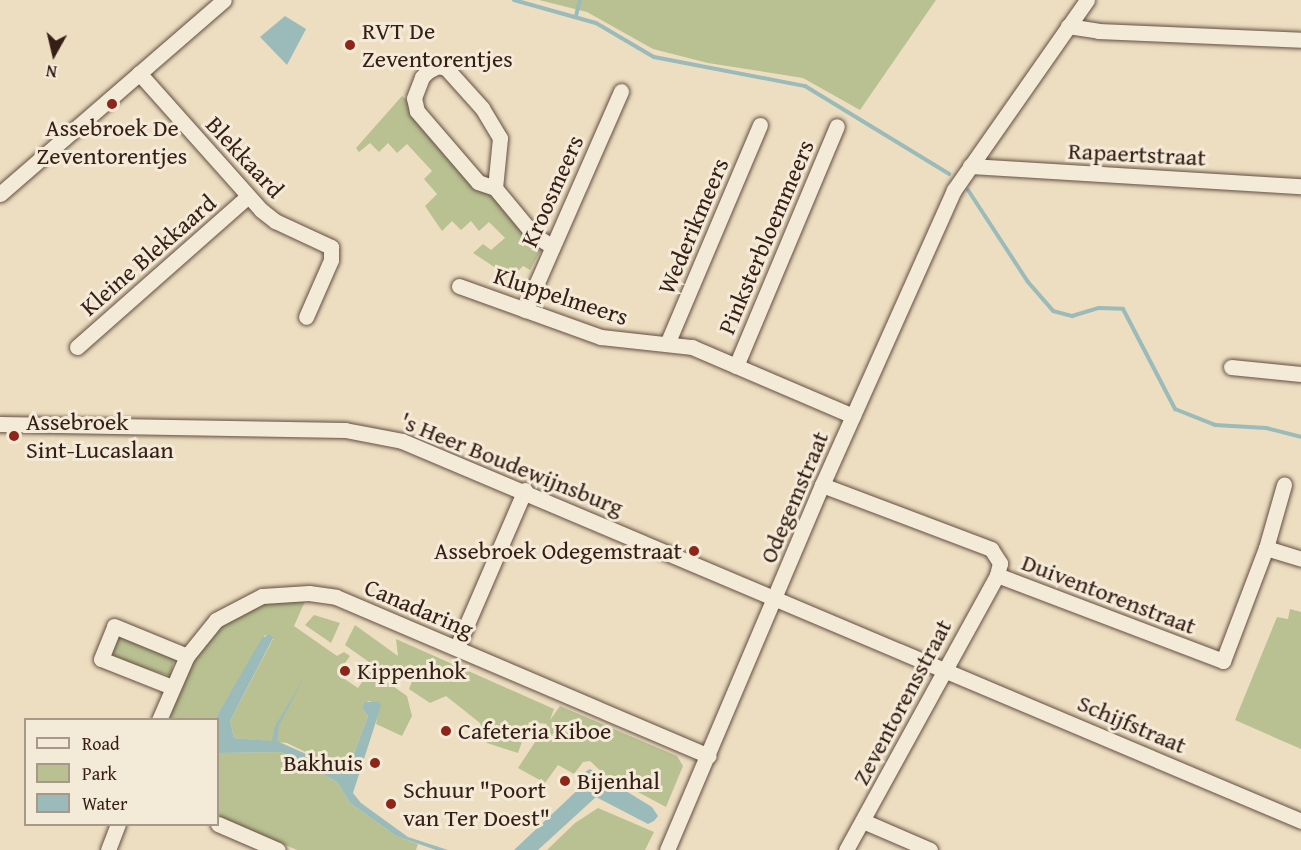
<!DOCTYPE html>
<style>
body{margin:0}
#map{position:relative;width:1301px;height:850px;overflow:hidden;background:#eddec1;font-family:"Gentium Book Plus",serif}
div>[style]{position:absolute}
.green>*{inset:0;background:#b9c192}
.water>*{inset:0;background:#9abbb9}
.stream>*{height:4px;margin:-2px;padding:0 2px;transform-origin:2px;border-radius:2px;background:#9abbb9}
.roads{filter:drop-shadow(0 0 2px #634e41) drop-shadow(0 0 2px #634e41)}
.minor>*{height:15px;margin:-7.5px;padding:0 7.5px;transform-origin:7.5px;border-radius:7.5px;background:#f3ead7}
.dots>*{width:16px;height:16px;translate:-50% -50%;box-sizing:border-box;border:3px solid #f3ead7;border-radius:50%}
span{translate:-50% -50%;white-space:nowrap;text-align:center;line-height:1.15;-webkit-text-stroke:6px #f3ead7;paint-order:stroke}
.poi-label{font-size:24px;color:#351e16}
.left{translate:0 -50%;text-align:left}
.right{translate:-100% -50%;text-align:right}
.street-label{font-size:24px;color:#351e16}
.legend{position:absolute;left:24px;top:718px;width:195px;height:108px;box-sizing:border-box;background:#f3ead7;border:2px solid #a7988a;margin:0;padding:8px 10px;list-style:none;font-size:18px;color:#351e16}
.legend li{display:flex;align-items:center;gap:12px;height:30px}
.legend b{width:30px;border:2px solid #a7988a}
.north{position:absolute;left:24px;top:24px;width:60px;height:60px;-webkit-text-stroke:4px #f3ead7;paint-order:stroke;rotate:188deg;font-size:16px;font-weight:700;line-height:24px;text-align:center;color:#351e16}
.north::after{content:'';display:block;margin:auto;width:21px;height:27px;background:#351e16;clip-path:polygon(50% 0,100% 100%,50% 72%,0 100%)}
</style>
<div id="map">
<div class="green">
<i style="clip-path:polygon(539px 0,936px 0,860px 110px,803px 78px,708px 63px,653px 49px,587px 12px)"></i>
<i style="clip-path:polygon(402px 96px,411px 103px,454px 166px,469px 182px,491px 195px,541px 250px,530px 270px,523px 266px,511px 278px,473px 253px,483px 244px,491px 250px,505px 238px,489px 222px,479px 231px,471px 221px,461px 230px,452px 221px,442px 231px,425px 206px,437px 194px,424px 179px,432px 171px,407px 144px,397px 153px,388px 143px,379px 152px,370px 143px,359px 152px,356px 148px)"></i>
<i style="clip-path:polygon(306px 599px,294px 626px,337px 656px,344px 652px,350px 656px,337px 674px,358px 688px,370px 670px,407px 696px,412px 716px,402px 736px,376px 724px,380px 704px,368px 701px,362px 708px,368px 716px,353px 756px,345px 765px,334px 766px,287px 743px,234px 738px,230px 721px,273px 639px,265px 635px,215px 719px,166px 720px,190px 665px,210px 634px,240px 610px,275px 601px)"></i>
<i style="clip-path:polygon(1290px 609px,1301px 612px,1301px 749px,1235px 720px,1277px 617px,1288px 619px)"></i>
<i style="clip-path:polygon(314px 615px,340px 623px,331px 643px,305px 625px)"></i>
<i style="clip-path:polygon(355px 625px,398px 656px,396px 639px,554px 709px,550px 720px,560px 706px,677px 756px,683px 766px,666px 807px,604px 774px,590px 761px,583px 762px,574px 774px,558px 765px,545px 783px,518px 768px,547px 724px,529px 722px,518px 753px,487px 743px,480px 723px,446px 696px,430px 703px,409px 689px,417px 669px,410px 664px,397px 682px,345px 645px)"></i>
<i style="clip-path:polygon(120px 636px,174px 657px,171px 676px,117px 660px,112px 651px)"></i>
<i style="clip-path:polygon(281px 752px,337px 782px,350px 803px,396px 836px,418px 844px,416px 850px,297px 850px,218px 816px,218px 753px)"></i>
<i style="clip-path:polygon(598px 808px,654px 832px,645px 850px,547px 850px,575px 823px)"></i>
</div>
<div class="water">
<i style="clip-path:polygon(285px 16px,306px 29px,287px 65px,260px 37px)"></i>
<i style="clip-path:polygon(270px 634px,273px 638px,230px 721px,234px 738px,272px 741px,275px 726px,305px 676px,279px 725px,277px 741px,333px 766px,344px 765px,353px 756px,368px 716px,362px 708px,365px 702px,379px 702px,381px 706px,353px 793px,361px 803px,408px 837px,448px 850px,436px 850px,396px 836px,350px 803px,337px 782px,281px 752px,218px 753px,215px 719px,262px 638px)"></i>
<i style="clip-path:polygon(590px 769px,652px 807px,658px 816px,654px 821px,648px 824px,596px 797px,538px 850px,514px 850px,586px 782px,585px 772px)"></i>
</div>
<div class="stream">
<i style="left:514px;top:0;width:85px;rotate:15.7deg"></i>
<i style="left:596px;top:23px;width:67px;rotate:30.4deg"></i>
<i style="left:654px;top:57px;width:154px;rotate:10.9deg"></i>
<i style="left:805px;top:86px;width:169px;rotate:31.4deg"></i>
<i style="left:576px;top:16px;width:16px;rotate:-76deg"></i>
<i style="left:968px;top:190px;width:110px;rotate:56.9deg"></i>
<i style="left:1028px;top:282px;width:38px;rotate:49deg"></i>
<i style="left:1053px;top:311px;width:20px;rotate:15deg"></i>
<i style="left:1072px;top:316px;width:28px;rotate:-17deg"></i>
<i style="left:1099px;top:308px;width:24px;rotate:2deg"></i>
<i style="left:1123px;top:309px;width:113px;rotate:62.5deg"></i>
<i style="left:1175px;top:409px;width:43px;rotate:21.8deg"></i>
<i style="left:1215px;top:425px;width:51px;rotate:3.4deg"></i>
<i style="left:1266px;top:428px;width:36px;rotate:14deg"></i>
</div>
<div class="roads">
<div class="minor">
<i style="left:1068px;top:26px;width:30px;rotate:9deg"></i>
<i style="left:1098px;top:31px;width:203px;rotate:2.5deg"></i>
<i style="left:139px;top:73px;width:183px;rotate:48.3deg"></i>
<i style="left:261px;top:210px;width:18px;rotate:38deg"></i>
<i style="left:275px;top:221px;width:62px;rotate:24.9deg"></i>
<i style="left:331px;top:247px;width:13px;rotate:90deg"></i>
<i style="left:331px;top:260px;width:62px;rotate:113.7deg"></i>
<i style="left:970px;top:166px;width:332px;rotate:3.5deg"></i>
<i style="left:495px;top:188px;width:18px;rotate:-161deg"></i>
<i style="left:478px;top:182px;width:94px;rotate:-130.7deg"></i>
<i style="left:417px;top:111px;width:13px;rotate:-103deg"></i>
<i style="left:414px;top:98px;width:22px;rotate:-69deg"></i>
<i style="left:422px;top:77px;width:8px;rotate:-45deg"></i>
<i style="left:428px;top:71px;width:11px;rotate:-27deg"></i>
<i style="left:438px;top:66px;width:8px;rotate:14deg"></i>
<i style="left:446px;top:68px;width:54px;rotate:48deg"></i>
<i style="left:482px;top:108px;width:35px;rotate:59deg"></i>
<i style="left:500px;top:138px;width:50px;rotate:95.7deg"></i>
<i style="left:495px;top:188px;width:61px;rotate:50.3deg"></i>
<i style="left:534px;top:235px;width:22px;rotate:32deg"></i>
<i style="left:0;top:194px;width:296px;rotate:-40.9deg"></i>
<i style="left:459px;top:286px;width:151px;rotate:19.8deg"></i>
<i style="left:601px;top:337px;width:92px;rotate:6.3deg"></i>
<i style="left:692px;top:347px;width:175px;rotate:23.2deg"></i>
<i style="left:525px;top:310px;width:239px;rotate:-66.3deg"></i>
<i style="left:667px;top:344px;width:238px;rotate:-67deg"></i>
<i style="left:77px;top:347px;width:228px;rotate:-41.4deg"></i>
<i style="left:736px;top:366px;width:260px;rotate:-67.2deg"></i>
<i style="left:1231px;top:367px;width:70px;rotate:5.7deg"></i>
<i style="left:0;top:424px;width:345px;rotate:1deg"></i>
<i style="left:345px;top:430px;width:58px;rotate:10.9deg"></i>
<i style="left:402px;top:441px;width:976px;rotate:22.91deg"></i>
<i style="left:822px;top:485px;width:181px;rotate:20.7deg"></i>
<i style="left:991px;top:549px;width:17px;rotate:57deg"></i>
<i style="left:1000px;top:563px;width:12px;rotate:104deg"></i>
<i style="left:997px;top:575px;width:242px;rotate:20.8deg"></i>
<i style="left:1223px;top:661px;width:121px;rotate:-69.2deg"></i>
<i style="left:1266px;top:548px;width:66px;rotate:-74.1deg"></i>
<i style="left:1266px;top:548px;width:37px;rotate:17deg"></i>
<i style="left:457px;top:647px;width:171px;rotate:-66.6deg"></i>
<i style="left:172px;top:687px;width:76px;rotate:-158.5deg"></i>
<i style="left:101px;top:659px;width:35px;rotate:-68deg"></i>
<i style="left:114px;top:626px;width:79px;rotate:22.3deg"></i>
<i style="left:159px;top:720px;width:70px;rotate:-66.4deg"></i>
<i style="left:187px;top:656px;width:46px;rotate:-51.1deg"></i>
<i style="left:216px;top:620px;width:52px;rotate:-27.6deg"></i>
<i style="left:262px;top:596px;width:47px;rotate:-3.7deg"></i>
<i style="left:309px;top:593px;width:27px;rotate:8deg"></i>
<i style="left:336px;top:597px;width:405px;rotate:23.1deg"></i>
<i style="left:863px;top:821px;width:73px;rotate:23.4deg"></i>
<i style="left:218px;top:824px;width:65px;rotate:23.4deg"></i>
<i style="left:108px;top:850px;width:28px;rotate:-69deg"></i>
<i style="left:667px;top:850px;width:397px;rotate:-67deg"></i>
<i style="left:822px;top:485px;width:323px;rotate:-65.9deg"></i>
<i style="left:954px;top:190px;width:232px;rotate:-55deg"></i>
<i style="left:846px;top:850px;width:314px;rotate:-61.2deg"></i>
</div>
</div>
<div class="dots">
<i style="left:350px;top:45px;background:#8f2418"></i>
<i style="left:112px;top:104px;background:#8f2418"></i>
<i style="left:14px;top:436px;background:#8f2418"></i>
<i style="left:694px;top:551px;background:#8f2418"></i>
<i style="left:345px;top:671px;background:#8f2418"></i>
<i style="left:446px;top:731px;background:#8f2418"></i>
<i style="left:375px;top:763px;background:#8f2418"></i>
<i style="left:565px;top:781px;background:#8f2418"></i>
<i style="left:391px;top:804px;background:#8f2418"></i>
</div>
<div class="poi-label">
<span class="left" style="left:362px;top:45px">RVT De<br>Zeventorentjes</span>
<span style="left:112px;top:142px">Assebroek De<br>Zeventorentjes</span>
<span class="left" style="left:26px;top:436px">Assebroek<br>Sint-Lucaslaan</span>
<span class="right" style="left:682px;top:551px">Assebroek Odegemstraat</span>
<span class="left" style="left:357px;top:671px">Kippenhok</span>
<span class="left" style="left:458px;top:731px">Cafeteria Kiboe</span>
<span class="right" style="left:363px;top:763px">Bakhuis</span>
<span class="left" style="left:577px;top:781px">Bijenhal</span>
<span class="left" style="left:403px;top:804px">Schuur "Poort<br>van Ter Doest"</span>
</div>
<div class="street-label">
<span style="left:1137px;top:154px;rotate:3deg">Rapaertstraat</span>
<span style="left:245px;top:157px;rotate:47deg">Blekkaard</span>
<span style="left:552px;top:191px;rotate:-66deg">Kroosmeers</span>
<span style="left:693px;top:226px;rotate:-67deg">Wederikmeers</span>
<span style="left:766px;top:237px;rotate:-67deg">Pinksterbloemmeers</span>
<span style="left:148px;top:255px;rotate:-41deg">Kleine Blekkaard</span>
<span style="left:561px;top:296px;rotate:18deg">Kluppelmeers</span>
<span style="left:512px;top:464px;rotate:22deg">'s Heer Boudewijnsburg</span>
<span style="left:794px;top:497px;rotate:-67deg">Odegemstraat</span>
<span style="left:1109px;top:594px;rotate:21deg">Duiventorenstraat</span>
<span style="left:419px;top:608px;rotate:23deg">Canadaring</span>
<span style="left:902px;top:702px;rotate:-62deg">Zeventorensstraat</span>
<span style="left:1132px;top:724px;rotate:23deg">Schijfstraat</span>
</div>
<ul class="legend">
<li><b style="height:8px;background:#f3ead7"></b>Road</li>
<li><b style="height:16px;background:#b9c192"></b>Park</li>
<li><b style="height:16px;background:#9abbb9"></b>Water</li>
</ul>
<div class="north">N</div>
</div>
